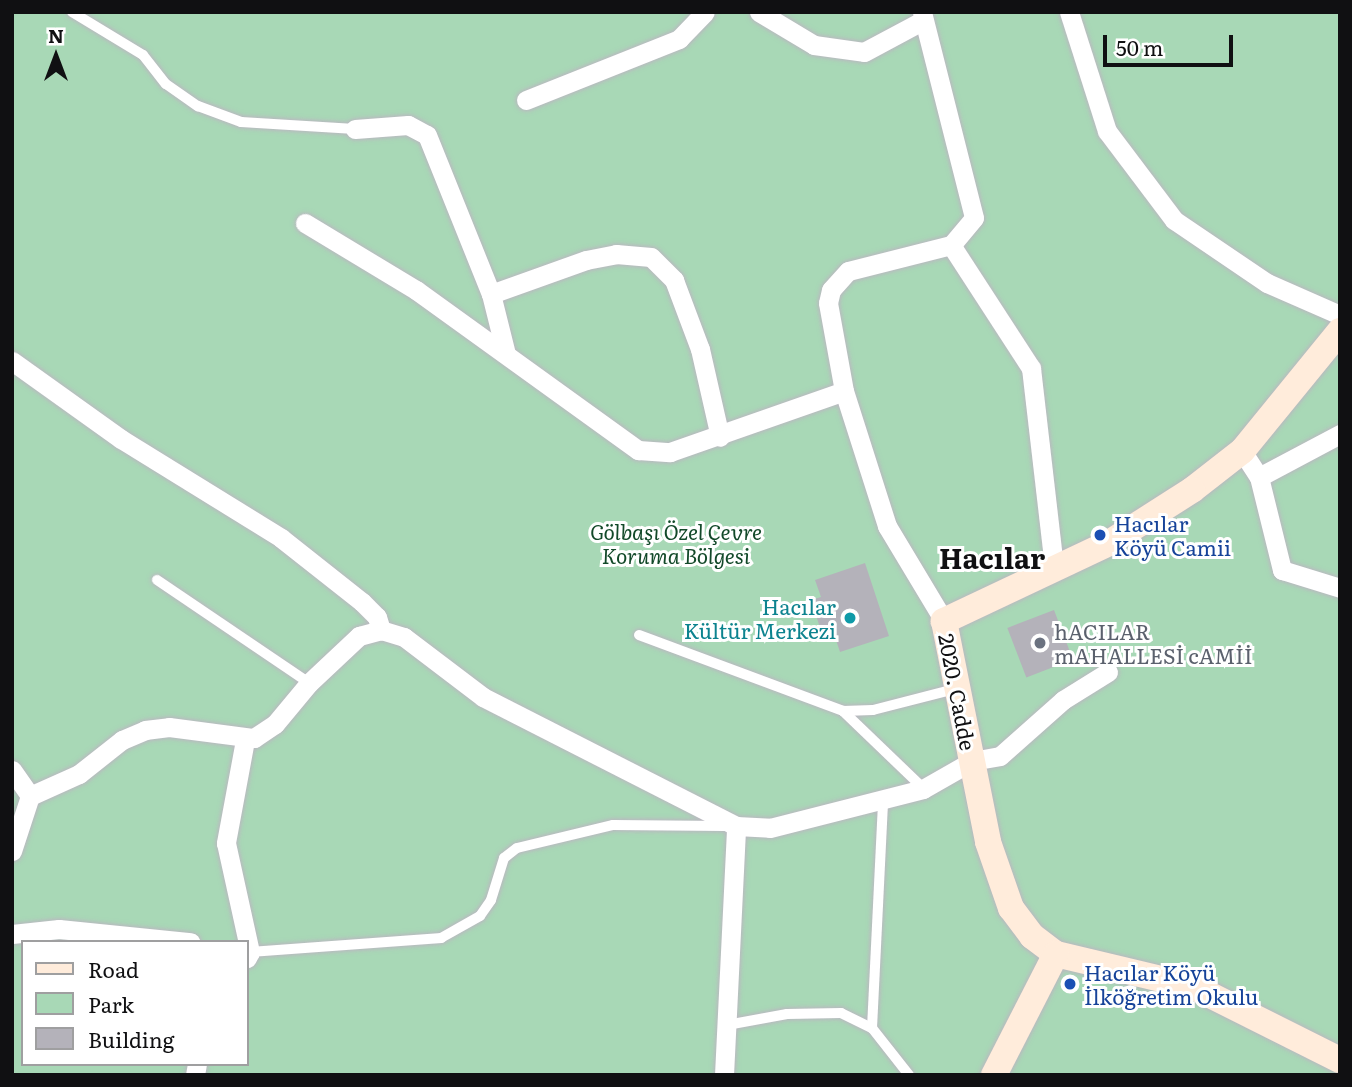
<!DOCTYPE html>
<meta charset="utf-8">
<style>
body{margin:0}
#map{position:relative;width:1352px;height:1087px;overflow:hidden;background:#f1eef7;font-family:Literata,serif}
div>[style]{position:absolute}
.green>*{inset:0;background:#a8d8b6}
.building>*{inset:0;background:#b4b2ba;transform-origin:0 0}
.roads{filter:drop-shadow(0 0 2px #bab8c0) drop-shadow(0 0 2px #bab8c0)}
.lane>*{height:10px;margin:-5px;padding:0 5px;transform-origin:5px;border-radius:5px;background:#fff}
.street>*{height:19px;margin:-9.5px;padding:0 9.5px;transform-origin:9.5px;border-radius:9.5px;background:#fff}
.secondary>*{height:26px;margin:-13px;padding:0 13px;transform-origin:13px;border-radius:13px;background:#ffecdb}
.dots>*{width:19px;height:19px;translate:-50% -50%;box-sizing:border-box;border:4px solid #fff;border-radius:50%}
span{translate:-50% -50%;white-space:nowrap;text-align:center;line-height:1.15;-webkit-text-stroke:6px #fff;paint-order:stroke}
.transit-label{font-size:21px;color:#164399}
.left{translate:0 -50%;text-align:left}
.park-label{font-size:21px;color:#124929;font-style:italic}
.culture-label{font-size:21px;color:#0d838f}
.right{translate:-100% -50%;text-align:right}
.worship-label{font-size:21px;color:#5b616d}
.street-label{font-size:21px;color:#101012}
.district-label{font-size:28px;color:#101012;font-weight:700}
.frame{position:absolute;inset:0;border:14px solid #101012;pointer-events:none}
.legend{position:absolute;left:21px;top:940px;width:228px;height:126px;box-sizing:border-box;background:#fff;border:2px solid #9f9fa0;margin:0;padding:9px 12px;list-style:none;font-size:21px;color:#101012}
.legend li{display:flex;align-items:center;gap:14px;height:35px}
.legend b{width:35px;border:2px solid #9f9fa0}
.north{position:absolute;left:21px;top:21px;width:70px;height:70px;-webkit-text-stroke:5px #fff;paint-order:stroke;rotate:0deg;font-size:19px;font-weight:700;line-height:28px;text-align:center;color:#101012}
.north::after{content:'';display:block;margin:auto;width:24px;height:32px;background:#101012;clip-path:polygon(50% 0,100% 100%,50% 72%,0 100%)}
.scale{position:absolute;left:1103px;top:35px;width:130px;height:32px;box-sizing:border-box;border:4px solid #101012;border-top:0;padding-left:9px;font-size:21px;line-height:24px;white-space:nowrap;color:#101012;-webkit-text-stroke:5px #fff;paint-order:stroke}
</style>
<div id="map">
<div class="green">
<i style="clip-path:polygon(evenodd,12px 12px,1340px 12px,1340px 1075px,12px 1075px,12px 12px,23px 942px,247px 942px,247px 1064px,23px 1064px,23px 942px)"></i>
</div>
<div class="building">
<i style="clip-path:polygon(865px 563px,889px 636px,840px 652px,835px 637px,824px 640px,811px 600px,821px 597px,815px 580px)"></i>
<i style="left:1054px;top:610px;width:53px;height:50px;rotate:69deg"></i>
</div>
<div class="roads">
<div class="lane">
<i style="left:72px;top:12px;width:83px;rotate:31.2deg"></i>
<i style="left:143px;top:55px;width:37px;rotate:52deg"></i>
<i style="left:166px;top:84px;width:39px;rotate:35deg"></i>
<i style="left:198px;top:106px;width:46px;rotate:20.4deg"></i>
<i style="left:241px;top:122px;width:114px;rotate:3.5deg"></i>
<i style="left:157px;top:580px;width:184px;rotate:34.1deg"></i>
<i style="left:639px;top:635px;width:218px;rotate:20.4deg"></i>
<i style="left:843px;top:711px;width:30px;rotate:-2deg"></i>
<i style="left:873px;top:710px;width:85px;rotate:-14.4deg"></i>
<i style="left:843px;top:711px;width:111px;rotate:43.9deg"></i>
<i style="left:250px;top:952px;width:192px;rotate:-4.2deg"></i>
<i style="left:441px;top:938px;width:45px;rotate:-29.4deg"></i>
<i style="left:480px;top:916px;width:19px;rotate:-55deg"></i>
<i style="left:491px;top:900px;width:44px;rotate:-72.8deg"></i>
<i style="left:504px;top:858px;width:16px;rotate:-38deg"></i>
<i style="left:517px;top:848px;width:99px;rotate:-13.5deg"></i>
<i style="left:613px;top:825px;width:112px;rotate:0.5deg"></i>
<i style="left:727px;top:1025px;width:61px;rotate:-10.4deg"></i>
<i style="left:787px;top:1014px;width:54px;rotate:-1.1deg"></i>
<i style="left:841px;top:1013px;width:34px;rotate:26deg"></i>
<i style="left:872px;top:1028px;width:60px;rotate:51.8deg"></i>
<i style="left:872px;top:1028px;width:227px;rotate:-87.2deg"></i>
</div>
<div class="street">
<i style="left:759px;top:12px;width:64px;rotate:31deg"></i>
<i style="left:814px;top:45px;width:50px;rotate:8deg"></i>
<i style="left:864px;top:52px;width:66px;rotate:-28.1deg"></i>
<i style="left:922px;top:12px;width:212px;rotate:75.8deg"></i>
<i style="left:974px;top:218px;width:35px;rotate:130deg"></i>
<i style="left:951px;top:245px;width:106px;rotate:165.8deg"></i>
<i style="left:848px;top:271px;width:25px;rotate:132deg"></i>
<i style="left:831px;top:290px;width:13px;rotate:103deg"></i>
<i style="left:828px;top:303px;width:89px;rotate:79.7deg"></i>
<i style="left:844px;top:391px;width:142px;rotate:72.3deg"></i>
<i style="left:887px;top:526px;width:111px;rotate:59deg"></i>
<i style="left:1069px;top:12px;width:125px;rotate:72.3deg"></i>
<i style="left:1107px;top:131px;width:111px;rotate:53deg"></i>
<i style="left:1174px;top:220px;width:112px;rotate:34.1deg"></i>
<i style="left:1267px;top:283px;width:80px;rotate:23.7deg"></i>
<i style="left:526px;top:100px;width:165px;rotate:-21.7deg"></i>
<i style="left:679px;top:39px;width:37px;rotate:-46deg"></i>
<i style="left:355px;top:129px;width:53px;rotate:-4.3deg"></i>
<i style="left:408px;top:125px;width:21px;rotate:28deg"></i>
<i style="left:427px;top:135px;width:171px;rotate:68.1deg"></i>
<i style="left:491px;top:294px;width:62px;rotate:76deg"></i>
<i style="left:305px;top:223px;width:130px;rotate:31.1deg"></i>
<i style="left:416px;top:290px;width:274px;rotate:35.8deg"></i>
<i style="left:638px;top:450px;width:32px;rotate:4deg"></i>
<i style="left:670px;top:452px;width:184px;rotate:-19.3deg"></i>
<i style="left:951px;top:245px;width:147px;rotate:57deg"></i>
<i style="left:1031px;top:368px;width:199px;rotate:83.4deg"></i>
<i style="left:491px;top:294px;width:101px;rotate:-19.7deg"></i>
<i style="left:586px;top:260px;width:31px;rotate:-11deg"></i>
<i style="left:616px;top:254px;width:35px;rotate:5deg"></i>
<i style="left:651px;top:257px;width:33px;rotate:45deg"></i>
<i style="left:674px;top:280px;width:74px;rotate:69.4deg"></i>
<i style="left:700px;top:349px;width:90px;rotate:77.2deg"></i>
<i style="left:12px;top:361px;width:134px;rotate:35.6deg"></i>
<i style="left:121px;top:439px;width:188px;rotate:31.7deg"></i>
<i style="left:281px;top:538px;width:103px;rotate:38.3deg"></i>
<i style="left:362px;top:602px;width:21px;rotate:45deg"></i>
<i style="left:377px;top:617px;width:14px;rotate:73deg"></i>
<i style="left:1242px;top:451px;width:31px;rotate:57deg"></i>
<i style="left:1259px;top:477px;width:96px;rotate:76.1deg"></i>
<i style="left:1282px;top:570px;width:61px;rotate:17.2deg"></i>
<i style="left:1259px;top:477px;width:92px;rotate:-28deg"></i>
<i style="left:245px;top:740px;width:105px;rotate:100.5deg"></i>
<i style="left:226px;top:843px;width:112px;rotate:77.6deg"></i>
<i style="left:250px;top:952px;width:7px;rotate:117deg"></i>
<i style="left:12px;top:770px;width:32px;rotate:55deg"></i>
<i style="left:12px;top:851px;width:58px;rotate:-71.9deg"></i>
<i style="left:30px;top:796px;width:54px;rotate:-24.2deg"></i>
<i style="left:79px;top:774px;width:55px;rotate:-38.3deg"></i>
<i style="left:122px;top:740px;width:25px;rotate:-23deg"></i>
<i style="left:145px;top:730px;width:24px;rotate:-7deg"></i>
<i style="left:169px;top:727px;width:86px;rotate:7.4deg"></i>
<i style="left:254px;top:738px;width:25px;rotate:-34deg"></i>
<i style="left:275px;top:724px;width:53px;rotate:-50.3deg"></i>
<i style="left:309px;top:683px;width:69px;rotate:-43.2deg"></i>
<i style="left:359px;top:636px;width:23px;rotate:-15deg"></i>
<i style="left:381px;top:630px;width:24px;rotate:17deg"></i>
<i style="left:404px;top:637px;width:99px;rotate:37.2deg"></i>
<i style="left:483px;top:697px;width:284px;rotate:27deg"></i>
<i style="left:12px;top:934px;width:47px;rotate:-6.1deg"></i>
<i style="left:59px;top:929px;width:132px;rotate:5.7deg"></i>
<i style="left:195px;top:1075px;width:11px;rotate:-80deg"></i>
<i style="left:724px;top:1075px;width:249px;rotate:-87.2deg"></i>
<i style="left:736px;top:826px;width:34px;rotate:3deg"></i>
<i style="left:770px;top:828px;width:158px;rotate:-14.3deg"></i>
<i style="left:923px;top:789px;width:56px;rotate:-29.7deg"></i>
<i style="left:972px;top:761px;width:28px;rotate:-10deg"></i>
<i style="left:1000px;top:756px;width:84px;rotate:-41.6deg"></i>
<i style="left:1063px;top:700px;width:53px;rotate:-31.9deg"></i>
</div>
<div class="secondary">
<i style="left:1340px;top:331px;width:155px;rotate:129.2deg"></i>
<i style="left:1242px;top:451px;width:63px;rotate:142deg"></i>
<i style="left:1192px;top:490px;width:98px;rotate:147.4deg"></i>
<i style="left:1109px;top:543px;width:183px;rotate:154.7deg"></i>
<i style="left:944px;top:621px;width:225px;rotate:78.7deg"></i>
<i style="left:988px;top:842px;width:70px;rotate:70.8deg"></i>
<i style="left:1011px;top:908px;width:35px;rotate:53deg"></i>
<i style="left:1032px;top:936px;width:30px;rotate:37deg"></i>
<i style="left:1056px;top:954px;width:142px;rotate:13.4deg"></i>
<i style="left:1194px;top:987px;width:163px;rotate:26.6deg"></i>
<i style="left:994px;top:1075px;width:136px;rotate:-62.9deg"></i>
</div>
</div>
<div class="dots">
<i style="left:1100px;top:535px;background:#1a4fb4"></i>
<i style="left:850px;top:618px;background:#0f9aa8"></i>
<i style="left:1040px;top:643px;background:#6b7280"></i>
<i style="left:1070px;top:984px;background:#1a4fb4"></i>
</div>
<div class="transit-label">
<span class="left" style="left:1114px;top:535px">Hacılar<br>Köyü Camii</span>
<span class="left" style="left:1084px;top:984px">Hacılar Köyü<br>İlköğretim Okulu</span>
</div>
<div class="park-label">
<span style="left:676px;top:543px">Gölbaşı Özel Çevre<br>Koruma Bölgesi</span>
</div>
<div class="culture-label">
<span class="right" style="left:836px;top:618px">Hacılar<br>Kültür Merkezi</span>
</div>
<div class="worship-label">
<span class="left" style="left:1054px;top:643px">hACILAR<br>mAHALLESİ cAMİİ</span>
</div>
<div class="street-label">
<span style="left:958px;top:692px;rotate:79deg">2020. Cadde</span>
</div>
<div class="district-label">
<span style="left:992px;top:557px">Hacılar</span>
</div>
<div class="frame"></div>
<ul class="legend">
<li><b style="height:9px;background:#ffecdb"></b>Road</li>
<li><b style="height:19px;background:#a8d8b6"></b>Park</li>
<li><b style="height:19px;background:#b4b2ba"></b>Building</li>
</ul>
<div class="north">N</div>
<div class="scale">50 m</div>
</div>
